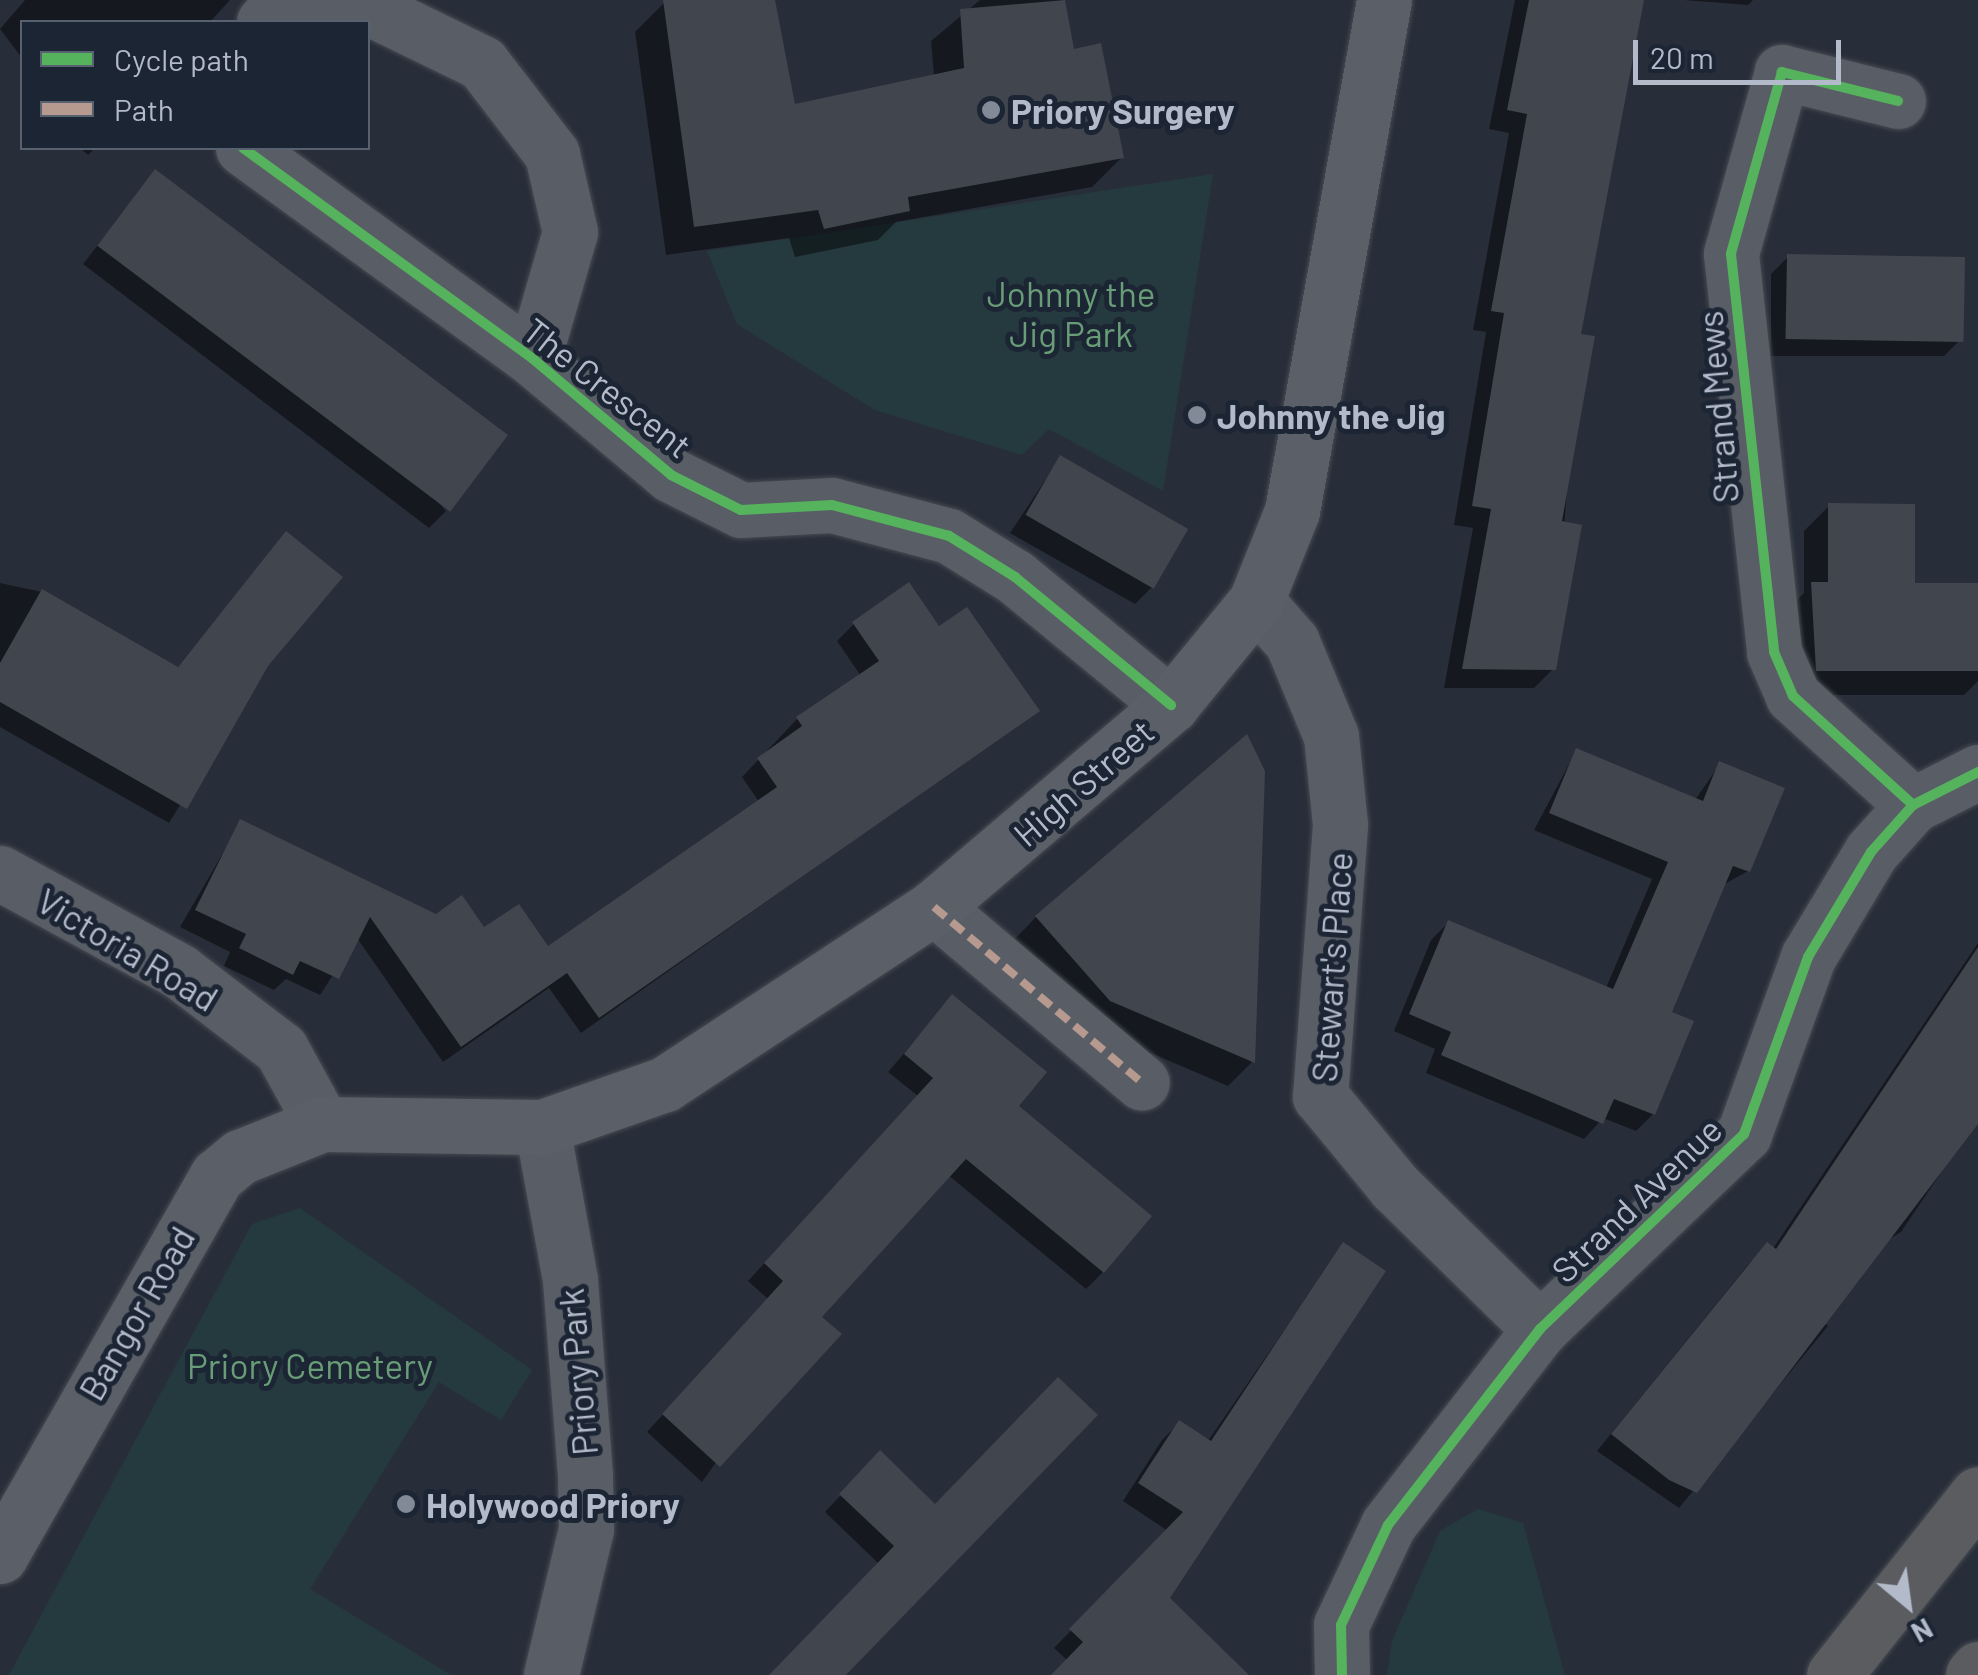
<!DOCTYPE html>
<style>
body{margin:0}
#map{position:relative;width:1978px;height:1675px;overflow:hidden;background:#282e39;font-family:Barlow,sans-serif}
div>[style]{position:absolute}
.green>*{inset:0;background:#253a3f}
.shadow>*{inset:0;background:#0007}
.building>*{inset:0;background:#40454e;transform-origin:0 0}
.roads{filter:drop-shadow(0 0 2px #464a52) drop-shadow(0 0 2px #464a52)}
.minor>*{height:55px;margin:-27.5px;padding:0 27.5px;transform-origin:27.5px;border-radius:27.5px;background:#595e66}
.major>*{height:55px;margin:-27.5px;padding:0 27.5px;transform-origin:27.5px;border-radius:27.5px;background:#5b6068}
.highway>*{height:55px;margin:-27.5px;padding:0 27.5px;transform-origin:27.5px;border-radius:27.5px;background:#5a5c60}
.quiet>*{height:8px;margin-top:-4px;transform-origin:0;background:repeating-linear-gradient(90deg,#b69a8f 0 15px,transparent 0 23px)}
.cycleway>*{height:10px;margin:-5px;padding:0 5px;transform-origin:5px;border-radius:5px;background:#56b35d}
.dots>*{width:28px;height:28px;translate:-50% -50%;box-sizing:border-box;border:5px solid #1c2534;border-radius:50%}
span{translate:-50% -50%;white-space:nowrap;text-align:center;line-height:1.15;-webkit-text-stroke:10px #1c2534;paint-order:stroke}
.poi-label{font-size:35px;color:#b3baca;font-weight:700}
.left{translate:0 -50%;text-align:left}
.park-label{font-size:35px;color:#689d77}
.street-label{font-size:35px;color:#b3baca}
.legend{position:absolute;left:20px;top:20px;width:350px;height:130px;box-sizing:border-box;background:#1c2534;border:2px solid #586170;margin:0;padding:12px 18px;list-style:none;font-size:30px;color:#b3baca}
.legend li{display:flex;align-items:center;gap:20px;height:50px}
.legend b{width:50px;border:2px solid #586170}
.north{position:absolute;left:1858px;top:1555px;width:100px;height:100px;-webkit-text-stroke:8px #1c2534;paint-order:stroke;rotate:151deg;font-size:28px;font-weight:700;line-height:40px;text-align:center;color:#b3baca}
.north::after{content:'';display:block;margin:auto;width:35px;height:45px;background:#b3baca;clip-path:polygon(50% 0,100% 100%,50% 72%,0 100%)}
.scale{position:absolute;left:1633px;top:40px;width:208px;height:45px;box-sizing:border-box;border:5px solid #b3baca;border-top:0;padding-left:12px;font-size:30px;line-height:35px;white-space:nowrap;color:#b3baca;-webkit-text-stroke:8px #1c2534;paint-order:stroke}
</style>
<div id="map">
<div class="green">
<i style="clip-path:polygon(1213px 174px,1163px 491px,1049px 429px,1022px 455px,875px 410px,737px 324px,707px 251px)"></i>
<i style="clip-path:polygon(300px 1208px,532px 1370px,501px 1420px,439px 1382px,310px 1589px,451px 1675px,9px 1675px,252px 1224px)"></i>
<i style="clip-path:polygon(1478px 1509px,1523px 1523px,1565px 1675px,1387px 1675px,1392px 1641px,1440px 1531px)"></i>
</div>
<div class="shadow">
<i style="clip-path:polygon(25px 0,230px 0,210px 22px,22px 22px,22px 58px,0 29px)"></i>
<i style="clip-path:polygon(772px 0,794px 107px,934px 76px,931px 41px,980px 0,1063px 0,1071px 52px,1122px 157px,1092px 187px,896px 222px,878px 240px,795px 257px,789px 238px,666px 255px,635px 32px,664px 3px)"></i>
<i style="clip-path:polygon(1515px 0,1642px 0,1578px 336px,1554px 668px,1534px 688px,1444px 688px,1473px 528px,1454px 525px,1486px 332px,1473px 330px,1509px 133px,1489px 129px)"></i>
<i style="clip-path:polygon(1684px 0,1753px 0,1748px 5px)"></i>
<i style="clip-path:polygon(80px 148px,95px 148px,88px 155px)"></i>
<i style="clip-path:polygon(155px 172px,446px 511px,429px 528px,83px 264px)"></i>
<i style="clip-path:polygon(1788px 257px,1961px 339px,1944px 356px,1771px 356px,1771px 274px)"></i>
<i style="clip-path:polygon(1060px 458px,1152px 587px,1135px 604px,1010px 533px)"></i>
<i style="clip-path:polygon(1829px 506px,1912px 585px,1978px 586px,1978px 681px,1964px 695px,1792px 695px,1787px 610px,1804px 593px,1804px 531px)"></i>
<i style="clip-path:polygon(286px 534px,266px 665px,169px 823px,0 727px,0 583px,42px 592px,176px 669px)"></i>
<i style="clip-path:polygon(854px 624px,938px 629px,1037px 710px,581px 1033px,549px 988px,443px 1062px,357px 938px,320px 995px,286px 979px,274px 990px,224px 966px,230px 952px,180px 927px,241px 822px,436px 917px,548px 950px,759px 802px,742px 777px,797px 719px,861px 676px,837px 641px)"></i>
<i style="clip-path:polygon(1576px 751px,1695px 800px,1720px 764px,1748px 871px,1723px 885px,1669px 1014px,1653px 1114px,1636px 1131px,1603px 1118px,1584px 1139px,1426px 1073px,1435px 1049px,1394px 1031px,1431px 940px,1448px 923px,1606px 988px,1652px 879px,1534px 830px)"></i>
<i style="clip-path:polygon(1036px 917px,1252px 1062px,1228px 1086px,1085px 1025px,1012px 942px)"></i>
<i style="clip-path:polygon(1978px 943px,1978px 1118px,1901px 1232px,1880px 1245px,1822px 1321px,1828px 1326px,1679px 1508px,1597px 1451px,1751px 1261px,1772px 1250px)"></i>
<i style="clip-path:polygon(952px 998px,1103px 1272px,1086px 1289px,948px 1175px,819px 1317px,702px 1482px,647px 1432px,768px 1299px,748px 1281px,918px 1096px,888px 1072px)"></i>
<i style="clip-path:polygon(1343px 1245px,1166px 1599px,1246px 1675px,1053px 1675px,1067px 1660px,1054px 1648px,1168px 1531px,1123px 1501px,1162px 1440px,1179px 1423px,1208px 1441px)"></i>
<i style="clip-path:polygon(864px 1470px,935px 1507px,843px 1675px,772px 1675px,879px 1564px,825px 1512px)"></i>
</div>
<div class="building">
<i style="clip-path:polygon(663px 0,775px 0,795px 104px,964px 68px,960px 9px,1065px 0,1074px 49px,1101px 43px,1124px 158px,908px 197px,910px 211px,824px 229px,818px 210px,694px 227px)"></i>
<i style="clip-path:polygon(1529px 0,1644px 0,1581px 334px,1595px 336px,1562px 521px,1582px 525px,1556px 670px,1462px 669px,1491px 509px,1472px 506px,1504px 313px,1491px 311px,1527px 114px,1507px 110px)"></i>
<i style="left:155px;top:169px;width:442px;height:96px;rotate:37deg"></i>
<i style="left:1787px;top:254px;width:178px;height:85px;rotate:1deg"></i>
<i style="left:1060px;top:455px;width:148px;height:69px;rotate:30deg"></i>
<i style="clip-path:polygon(1828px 503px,1915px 504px,1915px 583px,1978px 583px,1978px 671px,1816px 671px,1811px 582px,1828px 582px)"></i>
<i style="clip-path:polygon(286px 531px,343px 577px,268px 666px,187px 809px,0 702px,0 663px,42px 589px,178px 667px)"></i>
<i style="clip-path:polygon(909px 582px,939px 626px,967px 607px,1040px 711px,599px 1018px,567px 973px,461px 1047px,370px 917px,339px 979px,300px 961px,293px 975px,239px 948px,246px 934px,195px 910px,240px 819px,436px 914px,462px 895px,484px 927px,519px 904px,548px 946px,777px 787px,757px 758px,802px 726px,796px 717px,879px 661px,852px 622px)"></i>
<i style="clip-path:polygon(1247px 734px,1265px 771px,1255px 1063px,1110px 1001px,1035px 916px)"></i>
<i style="clip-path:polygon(1576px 748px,1703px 801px,1719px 761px,1785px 788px,1750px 872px,1733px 866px,1672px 1012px,1694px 1021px,1655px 1115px,1614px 1099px,1603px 1124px,1441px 1055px,1451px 1032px,1409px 1014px,1448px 920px,1613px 989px,1668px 862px,1549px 813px)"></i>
<i style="clip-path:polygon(1978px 947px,1978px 1124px,1697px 1493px,1669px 1480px,1611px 1434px,1767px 1242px,1776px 1249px)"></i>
<i style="clip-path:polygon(952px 994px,1047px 1072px,1019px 1106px,1152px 1216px,1104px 1273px,966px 1159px,822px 1317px,842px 1334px,720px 1467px,662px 1414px,783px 1281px,764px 1263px,933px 1078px,904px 1054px)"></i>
<i style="clip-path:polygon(1343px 1242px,1386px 1271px,1170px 1598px,1249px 1675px,1051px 1675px,1083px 1642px,1069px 1629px,1183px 1512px,1138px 1483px,1179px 1420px,1211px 1441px)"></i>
<i style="clip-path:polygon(1058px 1377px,1098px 1415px,846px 1675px,769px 1675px,894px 1546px,839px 1494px,880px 1450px,935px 1504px)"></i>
</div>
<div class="roads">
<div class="minor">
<i style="left:353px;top:0;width:144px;rotate:26deg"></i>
<i style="left:482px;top:63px;width:115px;rotate:52.4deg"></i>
<i style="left:552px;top:154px;width:80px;rotate:77deg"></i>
<i style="left:570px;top:232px;width:132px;rotate:106.2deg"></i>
<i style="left:264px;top:22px;width:22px;rotate:-47deg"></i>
<i style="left:279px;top:6px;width:43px;rotate:-7.9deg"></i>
<i style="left:1898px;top:101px;width:120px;rotate:-166deg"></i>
<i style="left:1782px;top:72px;width:189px;rotate:105.7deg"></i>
<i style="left:1731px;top:254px;width:400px;rotate:83.8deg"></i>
<i style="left:1774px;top:652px;width:48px;rotate:66.6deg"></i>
<i style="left:1793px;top:696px;width:162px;rotate:42.2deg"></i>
<i style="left:243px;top:148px;width:359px;rotate:36deg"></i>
<i style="left:533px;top:359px;width:180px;rotate:40deg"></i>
<i style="left:671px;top:475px;width:78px;rotate:26.6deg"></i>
<i style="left:741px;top:510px;width:91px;rotate:-3.1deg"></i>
<i style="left:832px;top:505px;width:121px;rotate:14.8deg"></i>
<i style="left:949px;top:536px;width:78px;rotate:31.8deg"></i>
<i style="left:1015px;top:577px;width:202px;rotate:39.4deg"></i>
<i style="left:1256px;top:601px;width:55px;rotate:48.7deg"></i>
<i style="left:1292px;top:642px;width:102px;rotate:67.5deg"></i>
<i style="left:1331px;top:736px;width:89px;rotate:84.2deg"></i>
<i style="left:1340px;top:825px;width:272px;rotate:94.2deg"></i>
<i style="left:1320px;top:1096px;width:118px;rotate:50.5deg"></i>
<i style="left:1395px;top:1187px;width:203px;rotate:44.4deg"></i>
<i style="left:0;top:873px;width:204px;rotate:28.7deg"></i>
<i style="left:179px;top:971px;width:128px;rotate:37.4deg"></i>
<i style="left:281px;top:1049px;width:85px;rotate:61.3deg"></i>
<i style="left:934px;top:907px;width:272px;rotate:40.2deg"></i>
<i style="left:542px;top:1127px;width:156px;rotate:79.6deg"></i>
<i style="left:570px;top:1280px;width:197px;rotate:85.6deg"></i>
<i style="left:585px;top:1476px;width:53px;rotate:88.9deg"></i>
<i style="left:586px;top:1529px;width:150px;rotate:103.5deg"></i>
<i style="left:1342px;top:1675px;width:50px;rotate:-91.1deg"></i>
<i style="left:1341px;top:1625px;width:110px;rotate:-64.8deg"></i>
<i style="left:1388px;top:1525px;width:248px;rotate:-52.2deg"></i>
<i style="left:1540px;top:1329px;width:282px;rotate:-43.7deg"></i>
<i style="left:1744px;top:1134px;width:188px;rotate:-70.1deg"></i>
<i style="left:1808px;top:957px;width:122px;rotate:-59deg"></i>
<i style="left:1871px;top:852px;width:63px;rotate:-48.2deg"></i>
<i style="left:1913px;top:805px;width:73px;rotate:-26.9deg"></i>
</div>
<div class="major">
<i style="left:0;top:1556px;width:438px;rotate:-60.3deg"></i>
<i style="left:217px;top:1176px;width:30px;rotate:-40deg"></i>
<i style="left:240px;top:1157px;width:88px;rotate:-21.9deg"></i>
<i style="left:322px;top:1124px;width:220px;rotate:0.8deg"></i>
<i style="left:542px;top:1127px;width:130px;rotate:-19.3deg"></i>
<i style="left:665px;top:1084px;width:322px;rotate:-33.3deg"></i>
<i style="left:934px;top:907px;width:311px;rotate:-40.4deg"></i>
<i style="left:1171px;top:705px;width:134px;rotate:-50.7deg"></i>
<i style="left:1256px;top:601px;width:97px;rotate:-68.2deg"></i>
<i style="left:1292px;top:511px;width:519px;rotate:-79.79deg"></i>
</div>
<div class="highway">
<i style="left:1834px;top:1675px;width:231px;rotate:-51.5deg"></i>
<i style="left:1973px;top:1675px;width:8px;rotate:-50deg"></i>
</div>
</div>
<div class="quiet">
<i style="left:934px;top:907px;width:272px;rotate:40.2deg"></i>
</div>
<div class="cycleway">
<i style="left:1898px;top:101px;width:120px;rotate:-166deg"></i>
<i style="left:1782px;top:72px;width:189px;rotate:105.7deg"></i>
<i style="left:1731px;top:254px;width:400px;rotate:83.8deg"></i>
<i style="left:1774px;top:652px;width:48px;rotate:66.6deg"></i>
<i style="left:1793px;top:696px;width:162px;rotate:42.2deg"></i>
<i style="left:243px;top:148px;width:359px;rotate:36deg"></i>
<i style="left:533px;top:359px;width:180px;rotate:40deg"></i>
<i style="left:671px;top:475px;width:78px;rotate:26.6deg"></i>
<i style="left:741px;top:510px;width:91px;rotate:-3.1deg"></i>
<i style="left:832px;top:505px;width:121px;rotate:14.8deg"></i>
<i style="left:949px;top:536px;width:78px;rotate:31.8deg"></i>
<i style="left:1015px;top:577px;width:202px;rotate:39.4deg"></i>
<i style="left:1342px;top:1675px;width:50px;rotate:-91.1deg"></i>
<i style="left:1341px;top:1625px;width:110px;rotate:-64.8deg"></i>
<i style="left:1388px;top:1525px;width:248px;rotate:-52.2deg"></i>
<i style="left:1540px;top:1329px;width:282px;rotate:-43.7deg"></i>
<i style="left:1744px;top:1134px;width:188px;rotate:-70.1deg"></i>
<i style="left:1808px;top:957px;width:122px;rotate:-59deg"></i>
<i style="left:1871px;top:852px;width:63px;rotate:-48.2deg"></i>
<i style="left:1913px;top:805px;width:73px;rotate:-26.9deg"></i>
</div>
<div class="dots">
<i style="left:991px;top:110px;background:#828997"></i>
<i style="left:1197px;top:415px;background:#828997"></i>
<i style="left:406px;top:1504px;background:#828997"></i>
</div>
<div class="poi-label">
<span class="left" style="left:1011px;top:110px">Priory Surgery</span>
<span class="left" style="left:1217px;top:415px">Johnny the Jig</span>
<span class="left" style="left:426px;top:1504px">Holywood Priory</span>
</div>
<div class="park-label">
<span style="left:1071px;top:313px">Johnny the<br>Jig Park</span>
<span style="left:310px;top:1365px">Priory Cemetery</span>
</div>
<div class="street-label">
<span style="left:608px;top:387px;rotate:38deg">The Crescent</span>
<span style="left:1717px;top:407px;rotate:-95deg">Strand Mews</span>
<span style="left:1083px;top:782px;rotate:-41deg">High Street</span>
<span style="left:128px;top:949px;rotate:31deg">Victoria Road</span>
<span style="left:1331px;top:967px;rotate:-86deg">Stewart's Place</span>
<span style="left:1636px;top:1199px;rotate:-44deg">Strand Avenue</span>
<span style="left:136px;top:1313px;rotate:-60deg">Bangor Road</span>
<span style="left:577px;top:1372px;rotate:-95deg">Priory Park</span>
</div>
<ul class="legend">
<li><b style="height:12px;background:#56b35d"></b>Cycle path</li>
<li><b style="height:12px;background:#b69a8f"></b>Path</li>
</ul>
<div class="north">N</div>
<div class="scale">20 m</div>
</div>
